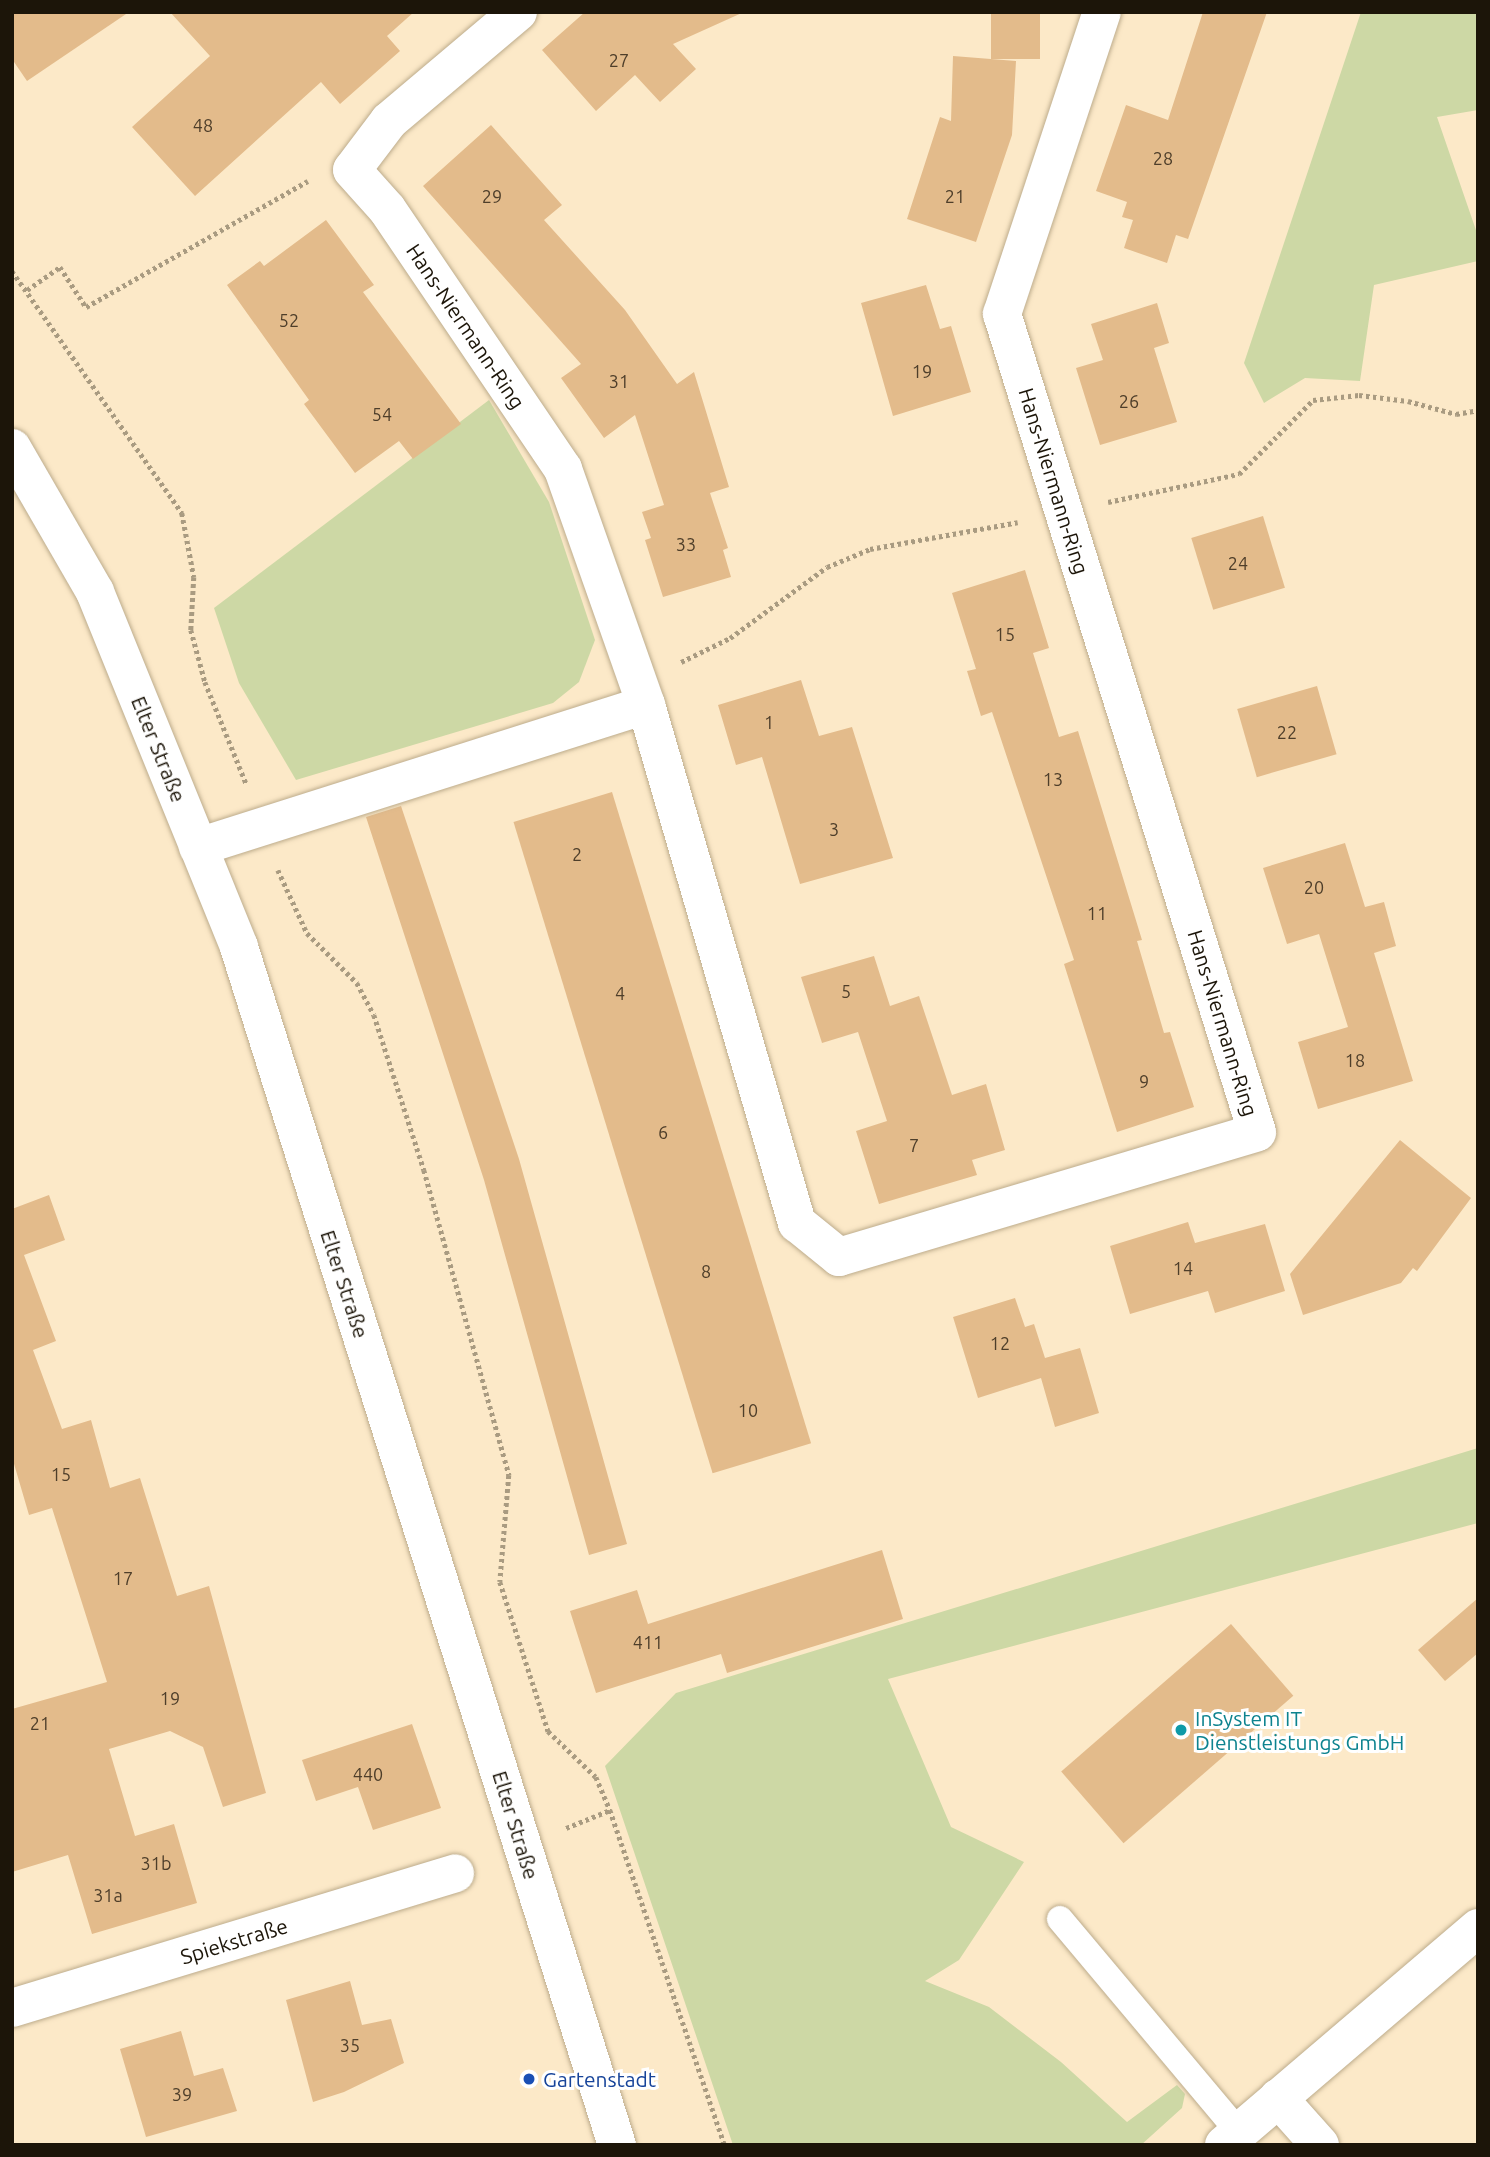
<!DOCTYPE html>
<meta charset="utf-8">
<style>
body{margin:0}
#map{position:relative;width:1490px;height:2157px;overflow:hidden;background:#fce9c8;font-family:Ubuntu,sans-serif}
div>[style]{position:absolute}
.green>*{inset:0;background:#cdd8a5}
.building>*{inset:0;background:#e3bb8b;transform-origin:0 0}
.path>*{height:4.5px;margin-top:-2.25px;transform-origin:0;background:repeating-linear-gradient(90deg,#a99b81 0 3.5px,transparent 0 7px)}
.roads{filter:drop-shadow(0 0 2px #bdac8c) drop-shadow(0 0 2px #bdac8c)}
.service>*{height:26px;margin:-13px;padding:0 13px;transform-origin:13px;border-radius:13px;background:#fff}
.minor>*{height:38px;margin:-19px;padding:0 19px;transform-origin:19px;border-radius:19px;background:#fff}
.secondary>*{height:38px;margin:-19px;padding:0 19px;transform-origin:19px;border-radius:19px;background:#fff}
.dots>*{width:19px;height:19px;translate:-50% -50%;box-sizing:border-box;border:4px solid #fff;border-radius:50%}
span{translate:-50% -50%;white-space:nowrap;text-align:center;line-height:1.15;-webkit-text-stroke:6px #fff;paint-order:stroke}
.number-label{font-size:18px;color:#4e3e2a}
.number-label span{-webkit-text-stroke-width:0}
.street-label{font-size:21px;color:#1c1509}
.culture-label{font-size:21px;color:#0d838f}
.left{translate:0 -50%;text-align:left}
.transit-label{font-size:21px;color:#164399}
.frame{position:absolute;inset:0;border:14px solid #1c1509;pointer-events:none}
</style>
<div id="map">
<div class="green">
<i style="clip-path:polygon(1361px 12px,1478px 12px,1478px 110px,1437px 117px,1478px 236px,1478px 261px,1374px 285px,1360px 381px,1305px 378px,1264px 403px,1244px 363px)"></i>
<i style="clip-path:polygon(489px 400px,549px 502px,595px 640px,579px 682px,553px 703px,296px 780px,239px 683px,214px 608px)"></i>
<i style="clip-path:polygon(1478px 1448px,1478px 1523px,888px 1679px,951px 1827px,1024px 1862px,959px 1960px,925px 1981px,989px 2007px,1061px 2062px,1127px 2122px,1177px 2085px,1185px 2094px,1182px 2108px,1141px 2145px,733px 2145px,605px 1766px,676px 1693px)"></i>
</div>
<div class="building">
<i style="clip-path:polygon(12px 12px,129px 12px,27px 81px,12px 59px)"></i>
<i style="clip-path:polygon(170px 12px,414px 12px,387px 36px,400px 51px,340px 104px,321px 82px,195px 196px,132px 127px,210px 56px)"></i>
<i style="clip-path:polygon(585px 12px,744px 12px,673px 44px,696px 69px,660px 102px,635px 75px,596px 111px,542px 50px)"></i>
<i style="left:991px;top:12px;width:49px;height:47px"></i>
<i style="clip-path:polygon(1203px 12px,1267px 12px,1188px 239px,1176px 235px,1167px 263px,1124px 248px,1133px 220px,1122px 217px,1127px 202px,1096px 191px,1126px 105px,1168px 120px)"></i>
<i style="clip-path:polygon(953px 56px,1016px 61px,1012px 135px,976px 242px,907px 219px,940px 117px,951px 121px)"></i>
<i style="clip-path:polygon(491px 125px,562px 205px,544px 220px,625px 310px,677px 384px,694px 372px,729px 487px,710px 493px,728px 548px,723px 550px,731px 577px,663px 597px,645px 540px,651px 538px,642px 512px,664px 505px,635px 415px,604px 438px,561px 378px,581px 364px,423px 186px)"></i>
<i style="clip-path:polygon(326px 220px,374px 285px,363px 292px,461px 424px,413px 459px,399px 441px,355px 473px,304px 404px,309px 400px,227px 285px,260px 261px,264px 266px)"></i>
<i style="clip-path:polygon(926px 285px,940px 329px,951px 326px,971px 392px,893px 416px,861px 303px)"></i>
<i style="clip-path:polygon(1157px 303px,1169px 343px,1154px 348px,1177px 422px,1100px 445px,1076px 368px,1103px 360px,1091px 324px)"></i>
<i style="left:1263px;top:516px;width:75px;height:75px;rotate:73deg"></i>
<i style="clip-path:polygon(1025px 570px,1049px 648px,1033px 653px,1059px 737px,1078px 731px,1142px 940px,1137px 941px,1164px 1033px,1170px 1032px,1194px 1107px,1117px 1132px,1064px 964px,1074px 960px,992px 712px,981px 716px,967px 671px,976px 669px,952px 593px)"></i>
<i style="clip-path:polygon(801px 680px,819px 736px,852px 727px,893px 858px,800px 884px,762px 757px,736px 765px,718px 705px)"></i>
<i style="left:1317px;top:686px;width:71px;height:83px;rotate:74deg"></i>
<i style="left:612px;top:792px;width:681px;height:103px;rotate:73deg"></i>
<i style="clip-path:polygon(401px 806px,519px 1159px,627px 1544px,589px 1555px,484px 1180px,366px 817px)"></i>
<i style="clip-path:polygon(1345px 843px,1365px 907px,1384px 902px,1396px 946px,1374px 953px,1413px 1081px,1318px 1109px,1298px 1042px,1348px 1027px,1319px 934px,1287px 944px,1263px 868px)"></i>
<i style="clip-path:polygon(874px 956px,890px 1006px,919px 996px,952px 1095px,986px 1084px,1005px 1150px,972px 1160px,977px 1175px,879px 1204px,856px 1131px,887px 1121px,858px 1032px,822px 1043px,801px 977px)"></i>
<i style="clip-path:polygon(1400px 1140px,1471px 1198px,1417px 1271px,1413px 1268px,1401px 1283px,1303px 1315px,1290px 1274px)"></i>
<i style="clip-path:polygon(49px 1195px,65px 1240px,24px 1255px,56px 1341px,33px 1350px,62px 1429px,91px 1420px,110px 1488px,140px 1478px,177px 1596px,209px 1586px,266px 1793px,223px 1807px,203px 1747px,170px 1731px,109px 1749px,135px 1836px,174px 1824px,197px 1903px,92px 1934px,68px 1855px,12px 1872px,12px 1709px,107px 1682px,52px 1508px,29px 1515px,12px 1457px,12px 1209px)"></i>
<i style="clip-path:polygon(1188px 1222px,1195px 1243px,1265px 1224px,1285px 1291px,1215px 1313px,1208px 1291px,1130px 1314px,1110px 1246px)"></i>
<i style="clip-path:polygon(1015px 1298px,1025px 1327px,1034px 1324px,1045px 1358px,1080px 1348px,1099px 1413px,1055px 1427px,1041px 1378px,978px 1398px,953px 1317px)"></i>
<i style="clip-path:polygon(882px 1550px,903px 1619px,727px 1673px,721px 1654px,596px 1693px,570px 1611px,637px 1590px,648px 1624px)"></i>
<i style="clip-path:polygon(1478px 1598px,1478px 1653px,1445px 1681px,1418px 1650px)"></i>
<i style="left:1231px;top:1624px;width:95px;height:225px;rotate:49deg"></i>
<i style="clip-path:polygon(412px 1724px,441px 1808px,373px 1830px,358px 1787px,316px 1801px,302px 1760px)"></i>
<i style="clip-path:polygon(350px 1981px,362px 2025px,391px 2019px,404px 2063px,344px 2092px,313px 2102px,286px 2000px)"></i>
<i style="clip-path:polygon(181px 2031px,194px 2076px,223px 2068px,237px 2111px,146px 2137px,120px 2049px)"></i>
</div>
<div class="path">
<i style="left:12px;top:271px;width:296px;rotate:54.9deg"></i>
<i style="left:182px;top:513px;width:65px;rotate:79.4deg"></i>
<i style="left:194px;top:577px;width:53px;rotate:93.2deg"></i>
<i style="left:191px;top:630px;width:54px;rotate:74.9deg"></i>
<i style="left:205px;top:682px;width:109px;rotate:67.9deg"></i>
<i style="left:27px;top:290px;width:40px;rotate:-34.9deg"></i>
<i style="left:60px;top:267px;width:48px;rotate:57deg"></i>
<i style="left:86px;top:307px;width:255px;rotate:-29.6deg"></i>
<i style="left:1108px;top:502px;width:134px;rotate:-12.1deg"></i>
<i style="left:1239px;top:474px;width:105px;rotate:-45deg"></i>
<i style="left:1313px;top:400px;width:46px;rotate:-6.2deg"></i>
<i style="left:1359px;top:395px;width:49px;rotate:7deg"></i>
<i style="left:1408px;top:401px;width:50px;rotate:15.2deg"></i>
<i style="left:1456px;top:414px;width:22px;rotate:-10deg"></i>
<i style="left:681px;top:662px;width:55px;rotate:-26.1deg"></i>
<i style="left:730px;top:638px;width:120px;rotate:-36.2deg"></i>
<i style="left:827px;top:567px;width:47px;rotate:-22.7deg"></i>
<i style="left:870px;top:549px;width:150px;rotate:-10.3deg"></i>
<i style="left:278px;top:870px;width:69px;rotate:65.3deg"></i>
<i style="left:307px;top:933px;width:71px;rotate:45deg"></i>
<i style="left:357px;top:983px;width:36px;rotate:62deg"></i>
<i style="left:374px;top:1015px;width:163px;rotate:72.1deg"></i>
<i style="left:424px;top:1170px;width:317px;rotate:74.4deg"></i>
<i style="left:509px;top:1475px;width:107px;rotate:94.8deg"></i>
<i style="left:500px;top:1582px;width:157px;rotate:72.1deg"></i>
<i style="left:548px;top:1731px;width:66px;rotate:43.8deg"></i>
<i style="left:596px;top:1777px;width:36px;rotate:67deg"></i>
<i style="left:610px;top:1810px;width:354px;rotate:71.1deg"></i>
<i style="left:566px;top:1828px;width:48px;rotate:-22.2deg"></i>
</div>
<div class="roads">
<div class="service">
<i style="left:1060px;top:1919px;width:278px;rotate:50deg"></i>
</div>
<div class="minor">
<i style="left:518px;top:12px;width:169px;rotate:139.8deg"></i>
<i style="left:389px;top:121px;width:61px;rotate:127.1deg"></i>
<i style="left:352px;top:170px;width:52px;rotate:48.1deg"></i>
<i style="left:387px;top:209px;width:314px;rotate:55.9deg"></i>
<i style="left:563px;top:469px;width:250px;rotate:70.6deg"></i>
<i style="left:646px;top:705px;width:540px;rotate:73.75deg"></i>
<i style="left:797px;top:1223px;width:54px;rotate:39deg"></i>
<i style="left:839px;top:1257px;width:436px;rotate:-16.6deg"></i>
<i style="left:1257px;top:1132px;width:857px;rotate:-107.31deg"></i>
<i style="left:1002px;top:314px;width:318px;rotate:-71.7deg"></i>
<i style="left:198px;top:847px;width:470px;rotate:-17.6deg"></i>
<i style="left:12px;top:2008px;width:463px;rotate:-16.9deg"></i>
<i style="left:1278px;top:2098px;width:63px;rotate:48.2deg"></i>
<i style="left:1224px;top:2145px;width:334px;rotate:-40.5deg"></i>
</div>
<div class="secondary">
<i style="left:12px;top:448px;width:166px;rotate:60deg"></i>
<i style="left:95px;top:592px;width:383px;rotate:67.9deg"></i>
<i style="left:239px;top:947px;width:1256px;rotate:72.49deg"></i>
</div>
</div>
<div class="dots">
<i style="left:1181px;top:1730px;background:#0f9aa8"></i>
<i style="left:529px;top:2079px;background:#1a4fb4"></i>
</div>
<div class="number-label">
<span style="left:619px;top:60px">27</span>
<span style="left:203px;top:125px">48</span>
<span style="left:1163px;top:158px">28</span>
<span style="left:492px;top:196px">29</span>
<span style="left:955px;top:196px">21</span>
<span style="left:289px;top:320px">52</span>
<span style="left:922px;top:371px">19</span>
<span style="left:619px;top:381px">31</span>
<span style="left:1129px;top:401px">26</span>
<span style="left:382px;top:414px">54</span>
<span style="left:686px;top:544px">33</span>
<span style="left:1238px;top:563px">24</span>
<span style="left:1005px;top:634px">15</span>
<span style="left:769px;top:722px">1</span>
<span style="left:1287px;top:732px">22</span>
<span style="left:1053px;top:779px">13</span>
<span style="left:834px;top:829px">3</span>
<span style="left:577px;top:854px">2</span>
<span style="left:1314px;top:887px">20</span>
<span style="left:1097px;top:913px">11</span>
<span style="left:846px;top:991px">5</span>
<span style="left:620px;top:993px">4</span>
<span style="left:1355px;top:1060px">18</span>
<span style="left:1144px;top:1081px">9</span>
<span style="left:663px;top:1132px">6</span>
<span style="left:914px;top:1145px">7</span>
<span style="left:1183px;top:1268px">14</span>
<span style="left:706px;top:1271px">8</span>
<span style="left:1000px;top:1343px">12</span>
<span style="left:748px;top:1410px">10</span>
<span style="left:61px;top:1474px">15</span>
<span style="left:123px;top:1578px">17</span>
<span style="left:648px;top:1642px">411</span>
<span style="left:170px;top:1698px">19</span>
<span style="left:40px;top:1723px">21</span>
<span style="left:368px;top:1774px">440</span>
<span style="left:156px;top:1863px">31b</span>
<span style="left:108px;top:1895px">31a</span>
<span style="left:350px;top:2045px">35</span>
<span style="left:182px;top:2094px">39</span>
</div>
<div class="street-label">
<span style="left:466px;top:326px;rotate:56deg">Hans-Niermann-Ring</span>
<span style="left:1054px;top:481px;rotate:73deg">Hans-Niermann-Ring</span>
<span style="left:159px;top:749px;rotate:68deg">Elter Straße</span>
<span style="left:1223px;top:1023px;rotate:73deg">Hans-Niermann-Ring</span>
<span style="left:345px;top:1284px;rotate:72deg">Elter Straße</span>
<span style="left:516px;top:1825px;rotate:73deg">Elter Straße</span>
<span style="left:234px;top:1941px;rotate:-17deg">Spiekstraße</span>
</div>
<div class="culture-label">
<span class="left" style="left:1195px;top:1730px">InSystem IT<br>Dienstleistungs GmbH</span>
</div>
<div class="transit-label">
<span class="left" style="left:543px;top:2079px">Gartenstadt</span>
</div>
<div class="frame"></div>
</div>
